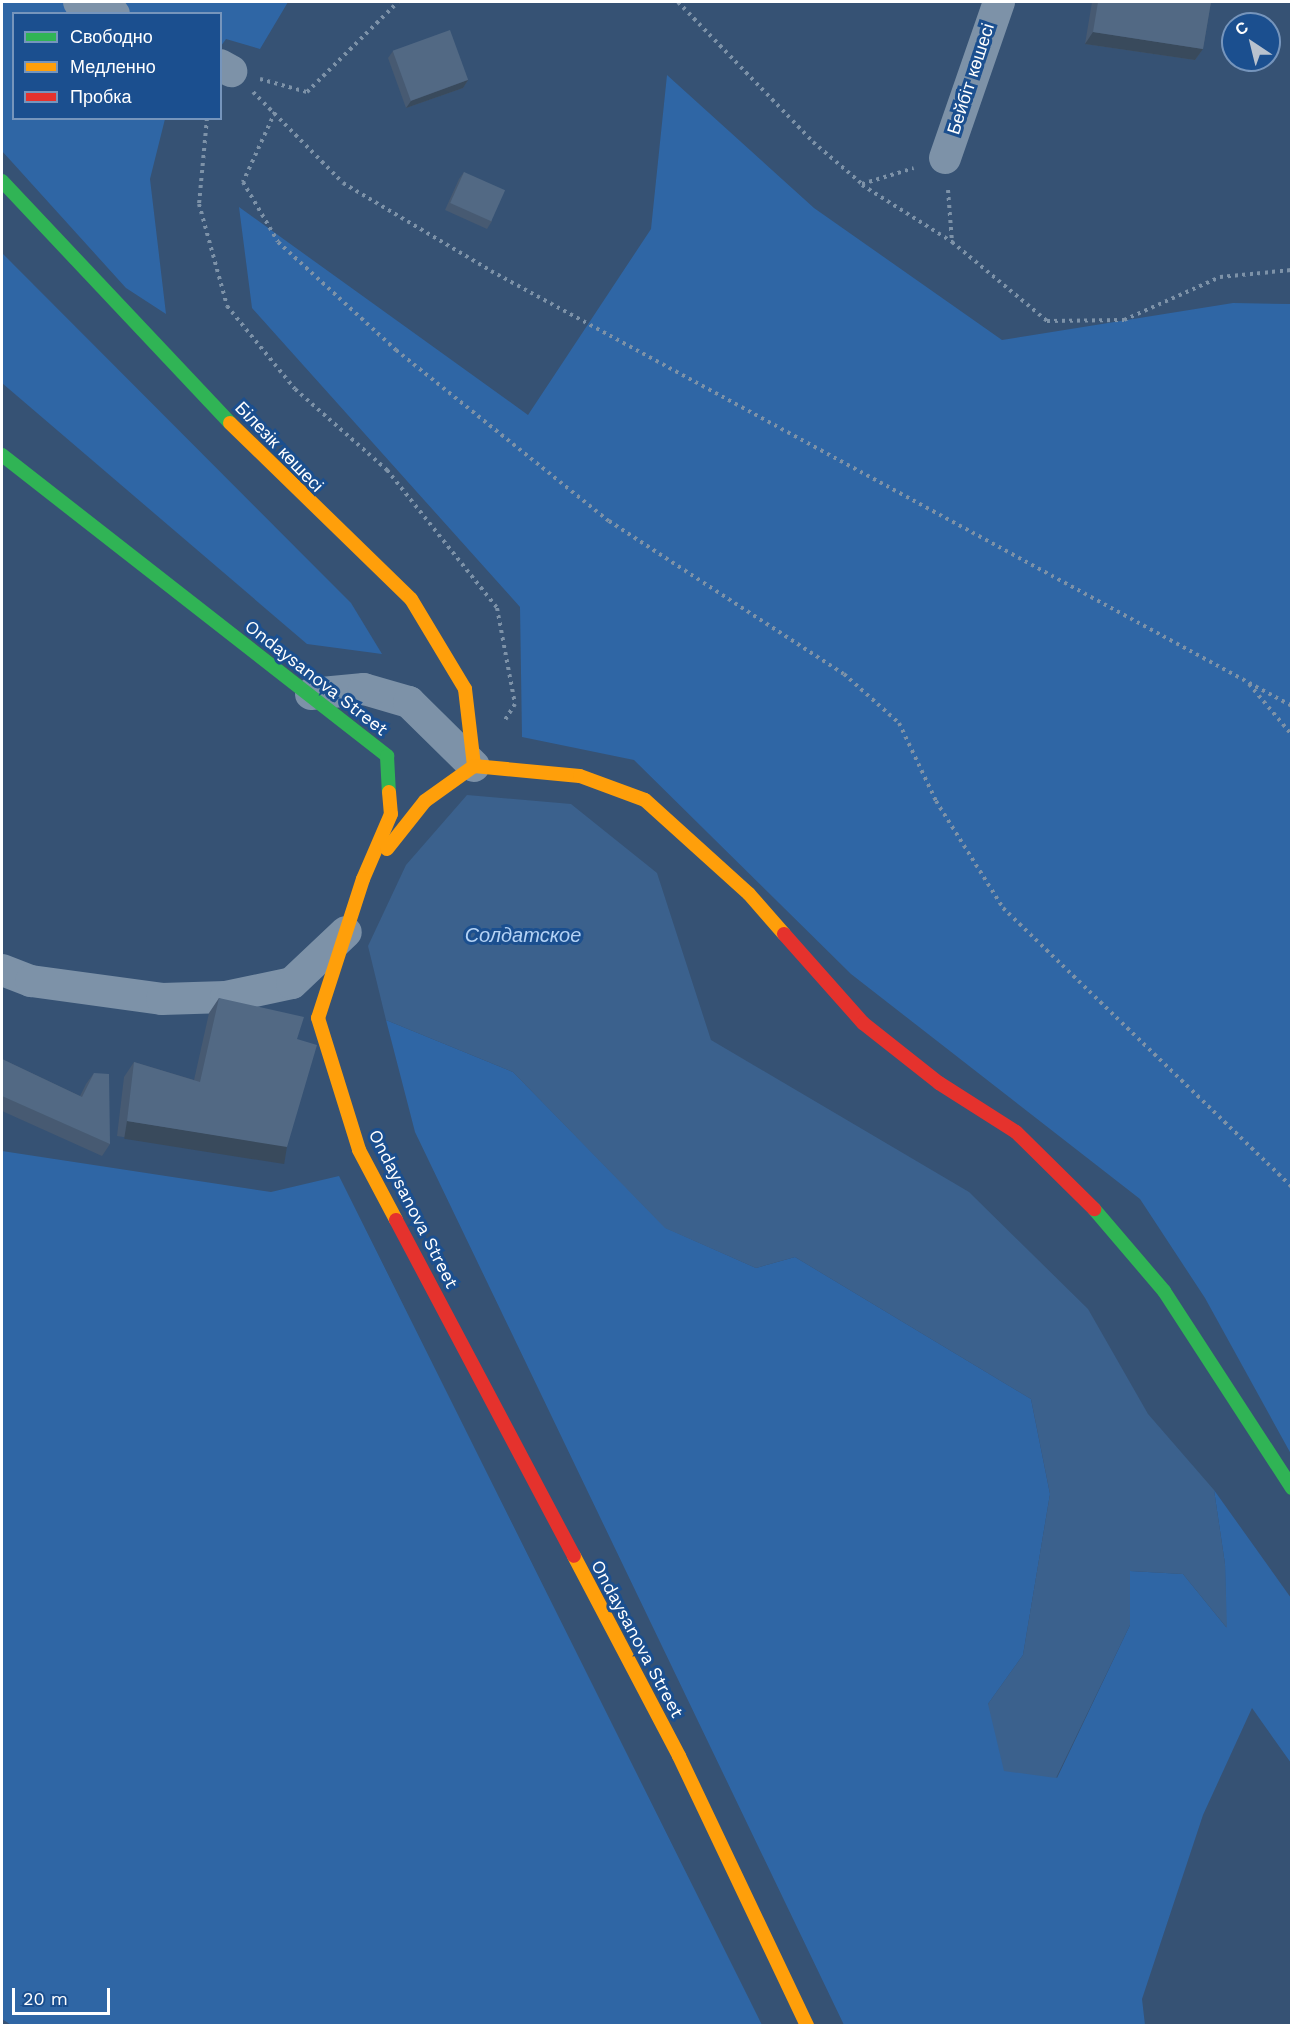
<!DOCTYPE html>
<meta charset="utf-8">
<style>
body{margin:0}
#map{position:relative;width:1293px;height:2027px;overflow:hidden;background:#365274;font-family:"Work Sans",sans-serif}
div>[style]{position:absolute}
.green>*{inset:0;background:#2f66a5}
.water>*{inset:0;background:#3b618d}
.path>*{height:4px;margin-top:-2px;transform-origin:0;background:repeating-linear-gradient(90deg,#7d92a8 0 3px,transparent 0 7.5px)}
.street>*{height:32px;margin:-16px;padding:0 16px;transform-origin:16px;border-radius:16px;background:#7d92a8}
.fast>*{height:14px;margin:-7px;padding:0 7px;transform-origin:7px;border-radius:7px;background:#30b455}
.slow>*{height:14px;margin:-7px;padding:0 7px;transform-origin:7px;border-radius:7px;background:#ff9f0a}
.jam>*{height:14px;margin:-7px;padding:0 7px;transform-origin:7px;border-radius:7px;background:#e5322d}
.wall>*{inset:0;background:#475a72}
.shaded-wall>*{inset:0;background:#394a5c;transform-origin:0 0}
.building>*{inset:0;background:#526984;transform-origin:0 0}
span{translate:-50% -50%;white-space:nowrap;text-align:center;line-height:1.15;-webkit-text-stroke:6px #1b4f8f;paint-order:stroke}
.street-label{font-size:18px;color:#fff}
.water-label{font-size:20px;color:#b5d3f5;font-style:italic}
.frame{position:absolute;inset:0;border:3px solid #fff;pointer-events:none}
.legend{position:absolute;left:12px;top:12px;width:210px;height:108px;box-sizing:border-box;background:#1b4f8f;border:2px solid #7695bc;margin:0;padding:8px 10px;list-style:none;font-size:18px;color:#fff}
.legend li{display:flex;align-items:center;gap:12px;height:30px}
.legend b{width:30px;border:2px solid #7695bc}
.north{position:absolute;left:1221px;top:12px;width:60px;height:60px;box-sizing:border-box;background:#1b4f8f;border:2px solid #7695bc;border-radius:50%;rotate:325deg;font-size:16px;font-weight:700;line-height:24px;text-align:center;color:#fff}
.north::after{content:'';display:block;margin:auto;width:21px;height:27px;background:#b9c2ce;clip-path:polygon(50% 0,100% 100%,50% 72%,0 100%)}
.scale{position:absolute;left:12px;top:1988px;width:98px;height:27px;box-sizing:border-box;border:3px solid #fff;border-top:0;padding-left:8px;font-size:18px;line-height:21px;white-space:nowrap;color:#fff;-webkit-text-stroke:4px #1b4f8f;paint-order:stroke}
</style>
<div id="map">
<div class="green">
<i style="clip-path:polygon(2px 2px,288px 2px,260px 49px,226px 39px,221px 46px,220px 14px,14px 14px,14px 118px,165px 119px,150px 179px,166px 314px,126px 288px,2px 151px)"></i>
<i style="clip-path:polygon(667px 75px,814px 208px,1002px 340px,1233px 303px,1291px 304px,1291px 1454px,1205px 1298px,1140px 1199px,851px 974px,634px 760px,522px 737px,520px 607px,252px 308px,239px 207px,528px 415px,651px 229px)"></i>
<i style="clip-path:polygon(2px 253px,351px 603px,382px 654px,307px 644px,2px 383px)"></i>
<i style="clip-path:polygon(386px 1020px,513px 1072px,666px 1228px,756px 1268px,795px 1257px,1031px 1399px,1050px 1494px,1023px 1655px,988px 1704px,1057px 1778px,1130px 1625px,1130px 1571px,1183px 1574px,1226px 1627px,1225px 1564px,1214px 1490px,1291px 1598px,1291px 1763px,1252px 1708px,1203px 1815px,1142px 1999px,1145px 2025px,844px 2025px,415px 1132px)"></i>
<i style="clip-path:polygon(2px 1151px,271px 1192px,339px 1176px,762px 2025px,13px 2026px,2px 2019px)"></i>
</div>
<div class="water">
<i style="clip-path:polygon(467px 795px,571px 804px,657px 873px,711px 1040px,969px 1192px,1088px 1309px,1148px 1414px,1214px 1490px,1225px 1564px,1227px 1628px,1183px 1574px,1130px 1571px,1130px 1625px,1056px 1778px,1004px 1771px,988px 1704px,1023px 1655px,1050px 1494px,1031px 1399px,795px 1257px,756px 1268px,665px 1228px,513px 1072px,386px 1020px,368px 946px,406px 865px)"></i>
</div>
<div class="path">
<i style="left:678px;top:2px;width:194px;rotate:46deg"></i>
<i style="left:813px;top:142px;width:65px;rotate:40.6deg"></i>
<i style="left:862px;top:184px;width:54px;rotate:-17.1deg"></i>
<i style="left:260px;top:79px;width:49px;rotate:15.5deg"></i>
<i style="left:307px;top:92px;width:128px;rotate:-44.7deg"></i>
<i style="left:253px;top:92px;width:128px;rotate:45.3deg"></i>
<i style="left:343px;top:183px;width:172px;rotate:30.7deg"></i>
<i style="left:491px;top:271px;width:911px;rotate:28.51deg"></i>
<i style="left:275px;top:112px;width:77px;rotate:114.6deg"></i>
<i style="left:243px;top:182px;width:69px;rotate:59.7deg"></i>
<i style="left:278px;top:242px;width:160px;rotate:42.5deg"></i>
<i style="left:396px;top:350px;width:273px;rotate:38.8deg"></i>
<i style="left:609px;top:521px;width:280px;rotate:33.1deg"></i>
<i style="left:844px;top:674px;width:74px;rotate:41.7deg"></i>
<i style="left:899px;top:723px;width:86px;rotate:64.6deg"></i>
<i style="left:936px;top:801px;width:126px;rotate:57.9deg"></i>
<i style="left:1003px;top:908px;width:402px;rotate:44deg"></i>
<i style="left:207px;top:118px;width:86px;rotate:95.3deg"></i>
<i style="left:199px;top:204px;width:106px;rotate:74.6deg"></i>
<i style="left:227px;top:306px;width:107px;rotate:50.7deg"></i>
<i style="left:295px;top:389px;width:123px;rotate:41.4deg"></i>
<i style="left:387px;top:470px;width:176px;rotate:51.4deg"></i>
<i style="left:497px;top:608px;width:98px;rotate:79.4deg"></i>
<i style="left:515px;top:704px;width:22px;rotate:122deg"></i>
<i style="left:862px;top:185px;width:107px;rotate:32.3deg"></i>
<i style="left:948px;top:190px;width:52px;rotate:85.6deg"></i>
<i style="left:952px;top:242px;width:124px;rotate:39.7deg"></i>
<i style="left:1047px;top:321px;width:77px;rotate:-0.7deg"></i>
<i style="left:1124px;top:320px;width:105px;rotate:-24.1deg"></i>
<i style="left:1220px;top:277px;width:72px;rotate:-5.6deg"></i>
<i style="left:1249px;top:684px;width:67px;rotate:49.9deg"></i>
</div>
<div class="street">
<i style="left:79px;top:2px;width:37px;rotate:19deg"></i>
<i style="left:220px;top:65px;width:13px;rotate:29deg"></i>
<i style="left:945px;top:158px;width:165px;rotate:-70.9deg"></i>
<i style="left:311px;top:694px;width:53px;rotate:-5.4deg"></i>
<i style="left:364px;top:689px;width:47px;rotate:16.1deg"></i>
<i style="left:409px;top:702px;width:91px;rotate:44.6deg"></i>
<i style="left:2px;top:970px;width:31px;rotate:21deg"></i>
<i style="left:31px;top:981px;width:132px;rotate:7.8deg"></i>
<i style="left:162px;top:999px;width:64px;rotate:-1.8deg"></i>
<i style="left:226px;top:997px;width:67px;rotate:-12deg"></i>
<i style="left:292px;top:983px;width:74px;rotate:-43.4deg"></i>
</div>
<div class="fast">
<i style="left:2px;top:181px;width:332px;rotate:46.7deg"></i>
<i style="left:2px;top:455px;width:489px;rotate:38deg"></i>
<i style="left:387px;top:756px;width:36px;rotate:87deg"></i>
<i style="left:1094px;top:1209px;width:108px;rotate:49.5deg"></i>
<i style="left:1164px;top:1291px;width:235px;rotate:57deg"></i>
</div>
<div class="slow">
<i style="left:230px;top:423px;width:252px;rotate:44.2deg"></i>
<i style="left:411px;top:599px;width:105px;rotate:59deg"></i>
<i style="left:465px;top:689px;width:78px;rotate:83.3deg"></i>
<i style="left:389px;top:792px;width:22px;rotate:85deg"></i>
<i style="left:391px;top:814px;width:71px;rotate:113.3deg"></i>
<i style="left:363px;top:879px;width:146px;rotate:107.9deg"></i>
<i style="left:318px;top:1018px;width:138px;rotate:72.7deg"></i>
<i style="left:359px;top:1150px;width:79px;rotate:62.1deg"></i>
<i style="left:387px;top:849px;width:61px;rotate:-51.6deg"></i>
<i style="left:425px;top:801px;width:60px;rotate:-35.5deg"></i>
<i style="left:474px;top:766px;width:106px;rotate:5.4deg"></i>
<i style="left:580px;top:776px;width:69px;rotate:20.3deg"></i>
<i style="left:645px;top:800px;width:140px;rotate:42.1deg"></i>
<i style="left:749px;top:894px;width:53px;rotate:48.8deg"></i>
<i style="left:574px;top:1556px;width:226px;rotate:62.3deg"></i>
<i style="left:679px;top:1756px;width:299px;rotate:64.6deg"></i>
</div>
<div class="jam">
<i style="left:784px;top:934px;width:119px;rotate:48.4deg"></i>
<i style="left:863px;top:1023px;width:97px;rotate:38.3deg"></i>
<i style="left:939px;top:1083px;width:91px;rotate:32.5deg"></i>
<i style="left:1016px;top:1132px;width:110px;rotate:44.6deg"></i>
<i style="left:396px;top:1220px;width:380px;rotate:62.1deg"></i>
</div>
<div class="wall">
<i style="clip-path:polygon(1092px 2px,1211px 2px,1203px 49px,1195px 60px,1085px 44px)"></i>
<i style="clip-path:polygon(393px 51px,468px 80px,463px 88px,406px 108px,388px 58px)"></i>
<i style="clip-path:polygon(464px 172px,492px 221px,487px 229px,445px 210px,459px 179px)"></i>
<i style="clip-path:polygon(219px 998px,297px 1039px,287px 1147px,277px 1162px,117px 1136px,124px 1077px,134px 1062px,194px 1080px,209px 1013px)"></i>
<i style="clip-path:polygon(2px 1059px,80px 1096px,86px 1084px,94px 1073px,110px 1144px,102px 1156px,2px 1111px)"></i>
</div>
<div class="shaded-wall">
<i style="clip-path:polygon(1093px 32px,1203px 49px,1195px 60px,1085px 44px)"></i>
<i style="clip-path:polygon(468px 80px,463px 88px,406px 108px,411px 101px)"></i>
<i style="left:127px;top:1121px;width:162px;height:18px;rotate:9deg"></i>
</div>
<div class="building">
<i style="clip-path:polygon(1098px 2px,1211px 2px,1203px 49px,1093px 32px)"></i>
<i style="left:450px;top:30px;width:53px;height:61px;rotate:70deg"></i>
<i style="left:464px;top:172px;width:45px;height:34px;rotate:24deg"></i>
<i style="clip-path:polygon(219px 998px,304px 1017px,297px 1039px,317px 1045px,287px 1147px,127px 1121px,134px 1062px,200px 1082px)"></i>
<i style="clip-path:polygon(2px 1059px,82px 1097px,94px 1073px,109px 1074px,110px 1144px,2px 1096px)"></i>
</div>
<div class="street-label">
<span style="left:971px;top:79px;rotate:-72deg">Бейбіт көшесі</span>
<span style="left:279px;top:447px;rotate:46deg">Білезік көшесі</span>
<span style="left:316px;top:678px;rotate:38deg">Ondaysanova Street</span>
<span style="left:413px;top:1209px;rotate:63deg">Ondaysanova Street</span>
<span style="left:637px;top:1639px;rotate:62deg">Ondaysanova Street</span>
</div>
<div class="water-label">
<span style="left:523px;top:935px">Солдатское</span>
</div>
<div class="frame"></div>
<ul class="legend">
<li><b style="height:8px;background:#30b455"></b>Свободно</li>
<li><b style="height:8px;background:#ff9f0a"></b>Медленно</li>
<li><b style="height:8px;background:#e5322d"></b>Пробка</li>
</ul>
<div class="north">С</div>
<div class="scale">20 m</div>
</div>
